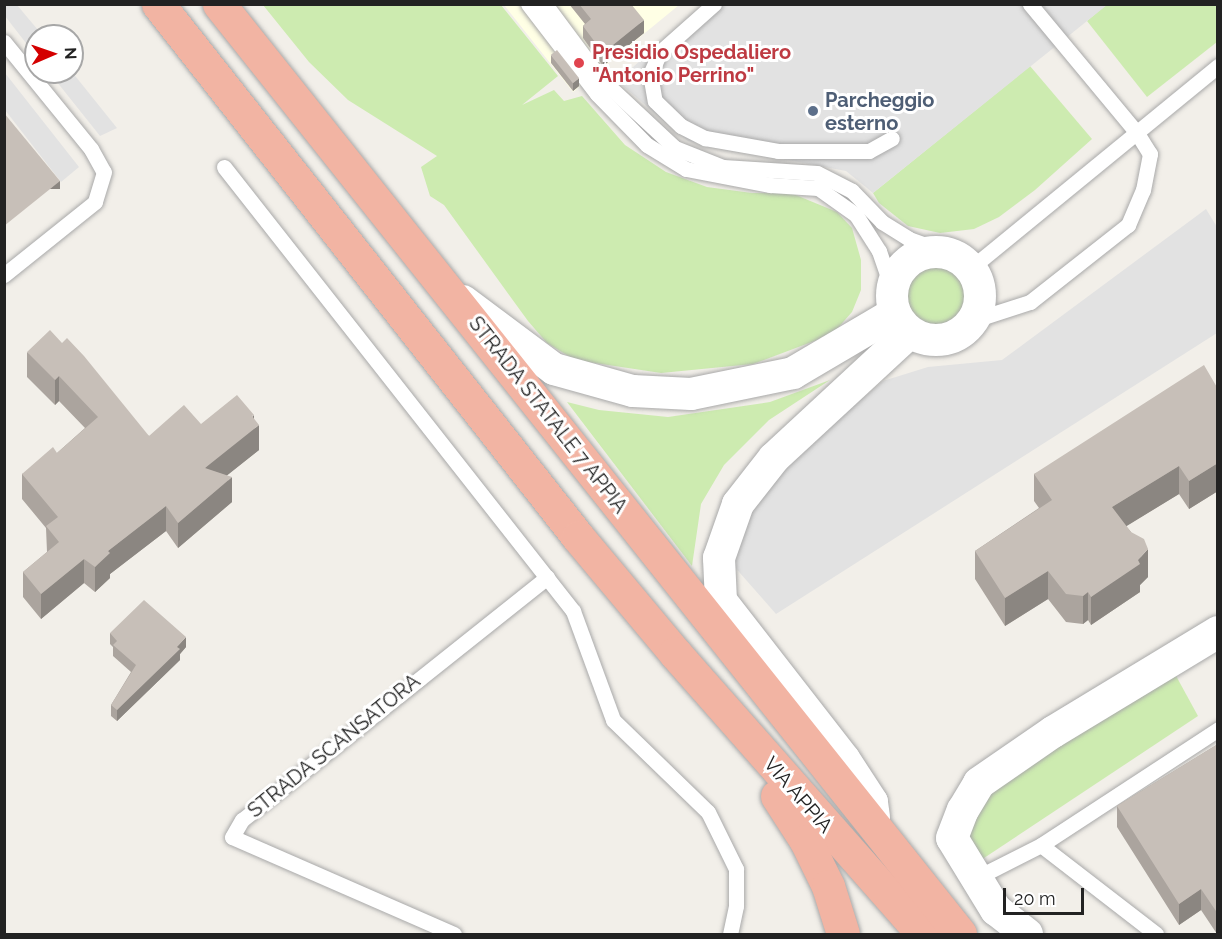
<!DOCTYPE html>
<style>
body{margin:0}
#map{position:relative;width:1222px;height:939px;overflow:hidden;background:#f2efe9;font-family:Raleway,sans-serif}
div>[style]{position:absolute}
.education>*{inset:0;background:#ffffe5}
.grass>*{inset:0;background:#cdebb0}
.round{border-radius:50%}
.parking>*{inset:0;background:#e2e2e2}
.roads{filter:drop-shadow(0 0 2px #a9a9a9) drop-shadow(0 0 2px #a9a9a9)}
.service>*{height:15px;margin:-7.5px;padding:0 7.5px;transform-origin:7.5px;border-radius:7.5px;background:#fff}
.minor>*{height:32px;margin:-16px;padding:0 16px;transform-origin:16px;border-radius:16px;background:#fff}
.minor>.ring{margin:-16px;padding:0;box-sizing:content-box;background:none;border:32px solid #fff;border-radius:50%}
.trunk>*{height:33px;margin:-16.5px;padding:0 16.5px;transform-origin:16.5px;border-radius:16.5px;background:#f2b4a3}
.wall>*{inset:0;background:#aba49e}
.shaded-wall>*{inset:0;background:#8b8681;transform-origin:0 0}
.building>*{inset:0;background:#c7bfb8;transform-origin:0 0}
.dots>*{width:16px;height:16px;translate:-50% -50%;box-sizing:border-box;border:3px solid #fff;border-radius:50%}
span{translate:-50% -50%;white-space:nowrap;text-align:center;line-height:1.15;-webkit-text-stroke:6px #fff;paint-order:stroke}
.health-label{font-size:20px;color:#be3a42;font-weight:700}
.left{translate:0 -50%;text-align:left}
.service-label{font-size:20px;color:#4e5e75;font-weight:700}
.street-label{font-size:20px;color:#222}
.frame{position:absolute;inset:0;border:6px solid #222;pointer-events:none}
.north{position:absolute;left:24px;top:24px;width:60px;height:60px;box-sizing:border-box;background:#fff;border:2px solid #a7a7a7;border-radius:50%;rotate:88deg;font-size:16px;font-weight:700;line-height:24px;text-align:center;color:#222}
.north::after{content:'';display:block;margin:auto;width:21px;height:27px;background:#d40000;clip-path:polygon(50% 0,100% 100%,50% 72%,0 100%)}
.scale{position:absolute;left:1003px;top:888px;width:81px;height:27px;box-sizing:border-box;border:3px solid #222;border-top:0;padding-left:8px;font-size:18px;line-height:21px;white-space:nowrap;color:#222;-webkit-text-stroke:4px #fff;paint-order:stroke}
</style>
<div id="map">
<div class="education">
<i style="clip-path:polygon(504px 5px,679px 5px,573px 92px)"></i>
</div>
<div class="grass">
<i style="clip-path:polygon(1107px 4px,1217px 5px,1217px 42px,1147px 97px,1087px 21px)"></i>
<i style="clip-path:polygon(263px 5px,501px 5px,558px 76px,522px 105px,554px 90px,564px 101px,582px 96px,625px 145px,666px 172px,707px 187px,752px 193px,791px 193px,837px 212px,852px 228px,861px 260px,861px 290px,852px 312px,837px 329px,817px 340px,753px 364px,661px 373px,575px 360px,547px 343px,528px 321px,444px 205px,430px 196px,421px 167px,437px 156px,348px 100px,309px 62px)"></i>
<i style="clip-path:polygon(1030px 66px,1092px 139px,1035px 190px,999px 217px,974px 229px,940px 233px,908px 226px,879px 203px,873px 193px)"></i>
<i class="round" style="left:903px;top:263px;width:64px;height:64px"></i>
<i style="clip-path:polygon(830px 380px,769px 420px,724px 465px,701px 504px,692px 566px,567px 402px,599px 410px,668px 417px,770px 402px)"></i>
<i style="clip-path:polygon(1175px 674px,1198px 716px,978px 862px,967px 847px,973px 812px,1003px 781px)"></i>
</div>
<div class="parking">
<i style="clip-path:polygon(5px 4px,17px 5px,43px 36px,36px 36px,36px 56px,5px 16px)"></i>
<i style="clip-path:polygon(704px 5px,1107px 5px,873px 193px,846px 171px,688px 141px,617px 81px)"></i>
<i style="clip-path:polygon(49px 72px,72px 72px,117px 128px,100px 136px)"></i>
<i style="clip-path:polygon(5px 73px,79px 167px,61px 182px,5px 110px)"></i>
<i style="clip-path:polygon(1206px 209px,1217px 227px,1217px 333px,776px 614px,732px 564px,743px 528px,774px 473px,883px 381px,928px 367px,1002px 360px)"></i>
</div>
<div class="roads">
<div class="service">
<i style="left:528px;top:4px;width:113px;rotate:52.5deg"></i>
<i style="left:597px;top:94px;width:71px;rotate:45.6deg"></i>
<i style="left:647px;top:145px;width:46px;rotate:31.6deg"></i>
<i style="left:686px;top:169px;width:86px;rotate:10.8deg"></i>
<i style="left:770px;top:185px;width:48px;rotate:3.6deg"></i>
<i style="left:818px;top:188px;width:47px;rotate:35.4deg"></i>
<i style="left:856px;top:215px;width:43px;rotate:57.4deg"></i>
<i style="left:879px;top:251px;width:39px;rotate:71deg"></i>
<i style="left:545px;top:4px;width:94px;rotate:53.3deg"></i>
<i style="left:601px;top:79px;width:101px;rotate:43deg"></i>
<i style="left:675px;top:148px;width:52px;rotate:21.6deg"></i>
<i style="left:723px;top:167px;width:94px;rotate:3.7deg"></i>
<i style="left:817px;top:173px;width:39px;rotate:27deg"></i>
<i style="left:852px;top:191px;width:43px;rotate:45.9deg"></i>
<i style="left:882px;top:222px;width:32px;rotate:32deg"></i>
<i style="left:909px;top:239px;width:41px;rotate:19.7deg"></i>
<i style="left:714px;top:4px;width:72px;rotate:138.4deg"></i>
<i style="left:660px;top:52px;width:24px;rotate:114deg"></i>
<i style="left:650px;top:74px;width:27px;rotate:80deg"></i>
<i style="left:655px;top:101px;width:36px;rotate:44deg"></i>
<i style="left:681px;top:126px;width:27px;rotate:27deg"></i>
<i style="left:705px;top:138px;width:74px;rotate:10.1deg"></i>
<i style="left:778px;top:151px;width:91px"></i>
<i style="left:869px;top:151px;width:26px;rotate:-29deg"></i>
<i style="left:4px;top:42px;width:138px;rotate:50.9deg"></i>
<i style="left:91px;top:149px;width:26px;rotate:61deg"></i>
<i style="left:104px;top:172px;width:31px;rotate:107deg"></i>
<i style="left:95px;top:202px;width:117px;rotate:141.3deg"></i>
<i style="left:224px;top:167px;width:565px;rotate:51.83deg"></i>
<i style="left:573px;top:611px;width:116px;rotate:69.8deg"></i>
<i style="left:613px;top:720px;width:132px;rotate:44.1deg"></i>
<i style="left:708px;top:812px;width:64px;rotate:63.8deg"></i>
<i style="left:736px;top:869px;width:37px;rotate:90deg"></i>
<i style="left:736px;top:906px;width:29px;rotate:102deg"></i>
<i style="left:971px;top:268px;width:319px;rotate:-39.3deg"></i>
<i style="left:974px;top:320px;width:59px;rotate:-17.8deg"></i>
<i style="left:1030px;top:302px;width:125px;rotate:-38.2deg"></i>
<i style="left:1128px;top:225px;width:38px;rotate:-67deg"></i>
<i style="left:1143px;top:190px;width:37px;rotate:-79deg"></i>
<i style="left:1150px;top:154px;width:25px;rotate:-122deg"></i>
<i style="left:1137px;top:133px;width:168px;rotate:-129.7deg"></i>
<i style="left:974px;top:879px;width:75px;rotate:-26.9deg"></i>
<i style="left:454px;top:934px;width:242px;rotate:-156.4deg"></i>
<i style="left:232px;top:837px;width:20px;rotate:-60deg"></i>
<i style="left:242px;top:820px;width:390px;rotate:-38.5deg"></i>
<i style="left:1156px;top:934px;width:145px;rotate:-142.3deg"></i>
<i style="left:1041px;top:845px;width:212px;rotate:-33.2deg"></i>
</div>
<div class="minor">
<i class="ring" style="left:892px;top:252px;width:56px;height:56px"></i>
<i style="left:463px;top:301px;width:114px;rotate:36.8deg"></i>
<i style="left:554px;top:369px;width:82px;rotate:15.6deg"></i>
<i style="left:633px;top:391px;width:58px;rotate:3deg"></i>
<i style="left:691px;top:394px;width:104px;rotate:-11.6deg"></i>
<i style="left:793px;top:373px;width:118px;rotate:-30.5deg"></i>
<i style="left:874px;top:817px;width:15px;rotate:-98deg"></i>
<i style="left:872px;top:802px;width:51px;rotate:-123.1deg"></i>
<i style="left:844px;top:759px;width:200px;rotate:-127.9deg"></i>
<i style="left:721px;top:601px;width:43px;rotate:-92.7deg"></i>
<i style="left:719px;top:558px;width:57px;rotate:-70.6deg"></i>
<i style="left:738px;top:504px;width:58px;rotate:-52deg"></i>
<i style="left:774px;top:458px;width:185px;rotate:-42.8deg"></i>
<i style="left:1027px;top:934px;width:39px;rotate:-142deg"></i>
<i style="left:996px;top:910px;width:84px;rotate:-121.4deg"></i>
<i style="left:952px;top:838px;width:30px;rotate:-69deg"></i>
<i style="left:963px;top:810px;width:31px;rotate:-59deg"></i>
<i style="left:979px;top:783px;width:90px;rotate:-34.6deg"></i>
<i style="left:1053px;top:732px;width:193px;rotate:-31.2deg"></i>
</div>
<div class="trunk">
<i style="left:158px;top:4px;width:679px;rotate:51.76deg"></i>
<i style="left:578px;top:537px;width:151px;rotate:50.1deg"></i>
<i style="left:675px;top:653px;width:375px;rotate:48.6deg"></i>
<i style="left:219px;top:4px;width:1189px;rotate:51.45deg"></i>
<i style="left:777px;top:796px;width:54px;rotate:57.2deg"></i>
<i style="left:806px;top:841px;width:50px;rotate:63.9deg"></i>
<i style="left:828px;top:886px;width:50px;rotate:72.6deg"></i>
</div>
</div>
<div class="wall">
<i style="clip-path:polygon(569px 4px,631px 4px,644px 33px,603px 66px,583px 38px,583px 26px,585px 24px)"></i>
<i style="clip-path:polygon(551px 55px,579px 86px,573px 91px,551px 63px)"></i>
<i style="clip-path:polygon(27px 352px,149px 436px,201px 424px,254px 420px,259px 450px,227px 475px,232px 502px,178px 548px,166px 531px,110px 574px,110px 578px,95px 592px,84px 583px,41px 619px,23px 597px,23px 572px,47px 552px,46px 528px,22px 499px,22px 474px,57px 453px,85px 428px,59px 401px,55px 405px,27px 377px)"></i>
<i style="clip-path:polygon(1218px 389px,1218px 491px,1189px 509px,1179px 494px,1126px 526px,1131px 532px,1148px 577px,1140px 585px,1140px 592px,1091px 625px,1088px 620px,1083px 624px,1066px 622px,1048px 599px,1005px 626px,975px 579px,975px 551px,1039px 508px,1034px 501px,1034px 474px)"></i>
<i style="clip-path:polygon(110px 633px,186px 647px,180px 654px,180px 660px,117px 721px,111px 716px,111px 705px,131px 672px,113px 656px,113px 647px,110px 644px)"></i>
<i style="clip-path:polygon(1218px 744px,1218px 934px,1217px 934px,1201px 910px,1179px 925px,1117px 827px,1117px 806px)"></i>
</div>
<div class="shaded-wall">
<i style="clip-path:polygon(644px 20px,644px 33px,603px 66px,603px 53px)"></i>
<i style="clip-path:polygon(579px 78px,579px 86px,573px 91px,573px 83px)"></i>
<i style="left:60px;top:181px;width:8px;height:72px;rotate:90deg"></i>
<i style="clip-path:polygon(59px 376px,59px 401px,55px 405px,55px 380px)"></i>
<i style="clip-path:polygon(254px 415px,254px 429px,259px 425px,259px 450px,205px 493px,205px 468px)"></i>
<i style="clip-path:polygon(1218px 463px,1218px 491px,1189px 509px,1189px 481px)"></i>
<i style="clip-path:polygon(1179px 466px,1179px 494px,1112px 535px,1112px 507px)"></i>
<i style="clip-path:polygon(232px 477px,232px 502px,178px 548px,178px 523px)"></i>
<i style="clip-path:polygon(166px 506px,166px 531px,110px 574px,110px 578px,95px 592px,95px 567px,108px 551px)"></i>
<i style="clip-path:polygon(1148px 549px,1148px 577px,1140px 585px,1140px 592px,1091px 625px,1091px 597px,1138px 560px)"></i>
<i style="clip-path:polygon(84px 559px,84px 583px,41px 619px,41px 594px)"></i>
<i style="clip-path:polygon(1048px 571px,1048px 599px,1005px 626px,1005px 598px)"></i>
<i style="clip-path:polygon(1088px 592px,1088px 620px,1083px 624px,1083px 596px)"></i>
<i style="clip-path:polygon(186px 637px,186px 647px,180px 654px,180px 660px,117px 721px,117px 710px)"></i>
<i style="clip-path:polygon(1201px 889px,1201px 910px,1179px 925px,1179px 904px)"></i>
</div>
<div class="building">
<i style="clip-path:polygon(579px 4px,631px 4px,644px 20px,603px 53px,583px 26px,591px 19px)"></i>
<i style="left:557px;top:50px;width:36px;height:8px;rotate:52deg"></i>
<i style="clip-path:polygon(4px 113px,60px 181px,4px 226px)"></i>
<i style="clip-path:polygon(50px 330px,62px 343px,67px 338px,84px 356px,149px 436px,184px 405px,201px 424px,237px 395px,254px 415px,252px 416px,259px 425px,205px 468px,232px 477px,178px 523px,166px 506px,108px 551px,110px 553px,95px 567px,84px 559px,41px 594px,23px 572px,59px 542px,46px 526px,58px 517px,22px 474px,53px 447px,57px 453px,98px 417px,59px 376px,55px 380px,27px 352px)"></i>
<i style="clip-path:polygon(1204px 365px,1218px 389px,1218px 463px,1189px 481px,1179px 466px,1112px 507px,1131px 532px,1144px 539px,1148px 549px,1138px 560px,1140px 564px,1091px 597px,1088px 592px,1083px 596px,1066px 594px,1048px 571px,1005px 598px,975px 551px,1052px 500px,1034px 474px)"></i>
<i style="clip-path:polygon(144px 600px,186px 637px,177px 647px,180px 649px,117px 710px,111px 705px,136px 665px,113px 645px,117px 641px,110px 633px)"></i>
<i style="clip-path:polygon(1218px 744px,1218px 914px,1201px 889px,1179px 904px,1117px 806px)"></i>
</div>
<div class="dots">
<i style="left:579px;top:63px;background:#e0444e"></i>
<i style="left:813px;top:111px;background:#5c6f8a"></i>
</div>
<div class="health-label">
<span class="left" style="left:592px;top:64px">Presidio Ospedaliero<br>"Antonio Perrino"</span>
</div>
<div class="service-label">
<span class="left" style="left:825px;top:112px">Parcheggio<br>esterno</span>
</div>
<div class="street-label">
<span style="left:548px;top:415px;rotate:52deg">STRADA STATALE 7 APPIA</span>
<span style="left:334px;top:746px;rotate:-39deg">STRADA SCANSATORA</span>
<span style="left:798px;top:795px;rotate:49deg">VIA APPIA</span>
</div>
<div class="frame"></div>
<div class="north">N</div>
<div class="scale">20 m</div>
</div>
